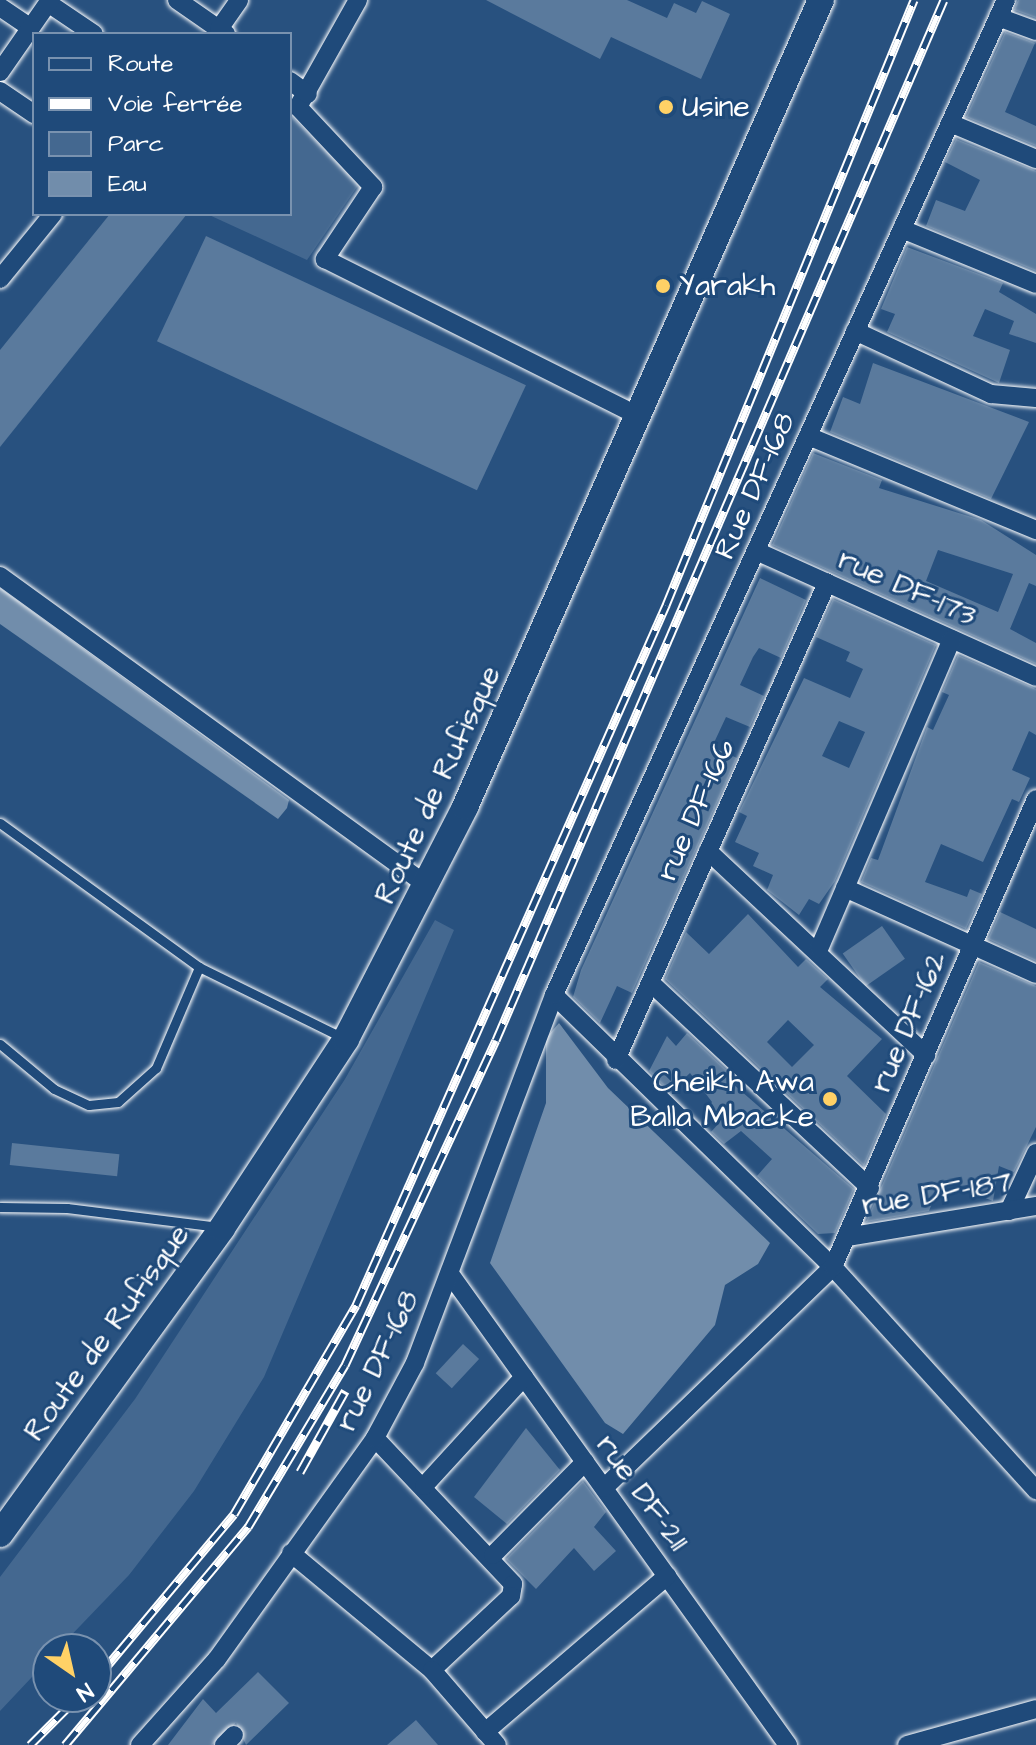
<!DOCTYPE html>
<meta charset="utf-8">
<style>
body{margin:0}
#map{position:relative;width:1036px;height:1745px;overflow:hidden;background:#28517f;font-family:"Architects Daughter",sans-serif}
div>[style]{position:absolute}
.green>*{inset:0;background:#446890}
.water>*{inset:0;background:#718dab}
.building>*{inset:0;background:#5a7a9d;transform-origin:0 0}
.roads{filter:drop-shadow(0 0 2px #fff) drop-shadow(0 0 2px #fff)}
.service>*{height:9px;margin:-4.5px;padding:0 4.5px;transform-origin:4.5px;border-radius:4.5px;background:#1f4a7a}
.minor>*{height:18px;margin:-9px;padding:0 9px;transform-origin:9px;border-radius:9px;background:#1f4a7a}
.secondary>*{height:26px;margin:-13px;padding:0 13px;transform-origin:13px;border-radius:13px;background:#1f4a7a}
.rail>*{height:9px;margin-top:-4.5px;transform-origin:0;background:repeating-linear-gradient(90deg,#1f4a7a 0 18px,#fff 0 36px);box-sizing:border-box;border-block:2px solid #fff}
.dots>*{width:22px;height:22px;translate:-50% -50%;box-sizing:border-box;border:4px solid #1f4a7a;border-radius:50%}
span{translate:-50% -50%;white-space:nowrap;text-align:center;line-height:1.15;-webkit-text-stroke:6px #1f4a7a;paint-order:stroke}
.poi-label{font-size:30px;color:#fff}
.left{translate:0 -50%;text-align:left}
.right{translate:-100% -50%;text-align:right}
.street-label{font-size:30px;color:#fff}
.legend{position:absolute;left:32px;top:32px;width:260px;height:184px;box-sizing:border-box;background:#1f4a7a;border:2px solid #7992af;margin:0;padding:10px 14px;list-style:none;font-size:24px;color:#fff}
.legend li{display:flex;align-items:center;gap:16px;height:40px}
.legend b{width:40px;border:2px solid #7992af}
.north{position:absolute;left:32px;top:1633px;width:80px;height:80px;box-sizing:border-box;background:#1f4a7a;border:2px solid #7992af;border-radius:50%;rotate:146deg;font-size:22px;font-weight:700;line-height:32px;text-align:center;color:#fff}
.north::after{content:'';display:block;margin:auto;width:28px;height:36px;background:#ffd166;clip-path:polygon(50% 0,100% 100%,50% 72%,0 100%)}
</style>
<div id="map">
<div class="green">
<i style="clip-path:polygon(290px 115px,359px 184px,307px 260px,207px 214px,290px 214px)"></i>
<i style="clip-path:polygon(435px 920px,454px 930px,264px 1377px,194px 1491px,129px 1575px,58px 1649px,48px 1649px,48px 1660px,0 1711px,0 1577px,135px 1399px,345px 1079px)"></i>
</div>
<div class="water">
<i style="clip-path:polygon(0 588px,289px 800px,287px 808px,278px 819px,0 624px)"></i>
<i style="clip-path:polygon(559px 1023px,608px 1088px,770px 1243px,758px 1264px,725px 1285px,715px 1325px,623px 1434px,605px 1423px,490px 1263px,546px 1103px,546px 1038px)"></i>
</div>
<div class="building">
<i style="clip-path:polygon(486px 0,627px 0,667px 18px,674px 3px,696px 13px,702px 1px,730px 14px,701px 79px,611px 37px,600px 59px)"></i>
<i style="clip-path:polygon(1018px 0,1036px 0,1036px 18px,1014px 10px)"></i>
<i style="clip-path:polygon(1005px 32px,1035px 43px,1005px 112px,1036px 126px,1036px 146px,966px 117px)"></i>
<i style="clip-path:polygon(956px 139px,1036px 171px,1036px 271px,926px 226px,936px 200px,965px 211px,980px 180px,945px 162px)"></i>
<i style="clip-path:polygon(110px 214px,187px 214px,0 447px,0 350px)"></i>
<i style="left:206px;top:236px;width:353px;height:116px;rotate:25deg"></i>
<i style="clip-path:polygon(907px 247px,1003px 283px,999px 292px,1036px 314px,1036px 343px,1009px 334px,1014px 321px,985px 309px,973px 336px,1010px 350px,999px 383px,887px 332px,895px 314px,881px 309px)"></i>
<i style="clip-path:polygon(873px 363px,1029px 422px,991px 499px,830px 432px,843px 397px,860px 404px)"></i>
<i style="clip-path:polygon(evenodd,813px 453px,882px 480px,879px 488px,981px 520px,1036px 555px,1036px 586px,1029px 583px,1010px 629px,1036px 643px,1036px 664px,772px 545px,813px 453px,938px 550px,1013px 574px,998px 612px,926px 581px,938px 550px)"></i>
<i style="clip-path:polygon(760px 578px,806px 600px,781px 658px,759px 648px,753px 657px,740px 685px,764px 696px,750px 727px,726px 717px,712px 747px,737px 758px,632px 993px,617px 986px,600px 1023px,573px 997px,581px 970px)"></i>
<i style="clip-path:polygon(evenodd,833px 599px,936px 645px,835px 881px,819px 904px,809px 899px,799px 915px,767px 890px,773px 875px,753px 866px,759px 853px,735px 842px,747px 816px,739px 812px,804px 678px,850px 698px,863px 669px,846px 661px,850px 652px,816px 637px,833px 599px,839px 721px,865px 732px,849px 768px,822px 756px,839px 721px)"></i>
<i style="clip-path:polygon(958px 655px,1036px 689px,1036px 735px,1029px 731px,1012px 770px,1030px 778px,1019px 802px,1012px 799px,983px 862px,941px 844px,925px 882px,967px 897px,970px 889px,982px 894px,966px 929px,861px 882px,871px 858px,878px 860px,927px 727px,933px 730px,949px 695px,942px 692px)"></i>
<i style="clip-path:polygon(1000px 912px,1036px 929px,1036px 961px,988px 939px)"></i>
<i style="clip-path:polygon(evenodd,748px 914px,798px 967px,806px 959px,828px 979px,820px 987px,882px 1039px,847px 1076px,886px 1114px,864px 1166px,665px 979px,686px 932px,709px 954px,748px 914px,788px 1020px,814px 1045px,792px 1067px,767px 1042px,788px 1020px)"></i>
<i style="left:882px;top:926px;width:40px;height:48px;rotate:55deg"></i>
<i style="clip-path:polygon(979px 962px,1036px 986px,1036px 1127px,1014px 1172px,999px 1166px,993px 1201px,941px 1181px,929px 1211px,866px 1222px)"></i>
<i style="clip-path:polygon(687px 1033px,737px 1080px,733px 1084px,854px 1189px,835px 1233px,818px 1234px,757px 1176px,772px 1159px,741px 1131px,724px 1144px,711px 1132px,719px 1123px,705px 1113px,712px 1102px,690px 1073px,670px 1092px,649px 1071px,667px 1036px,676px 1046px)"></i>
<i style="left:12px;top:1143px;width:108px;height:22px;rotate:6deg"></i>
<i style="left:463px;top:1344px;width:22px;height:40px;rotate:43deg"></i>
<i style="clip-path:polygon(526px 1428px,560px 1470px,507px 1524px,474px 1497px)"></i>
<i style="clip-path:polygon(583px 1481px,606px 1512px,594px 1527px,616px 1551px,594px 1571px,574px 1548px,536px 1589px,506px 1559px)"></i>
<i style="clip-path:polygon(258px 1672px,289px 1703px,246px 1745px,236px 1723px,212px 1745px,168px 1745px,203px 1699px,216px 1713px)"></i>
<i style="clip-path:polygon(416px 1720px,438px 1745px,387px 1745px)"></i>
</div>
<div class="roads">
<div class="service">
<i style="left:0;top:823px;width:246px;rotate:35.9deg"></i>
<i style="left:199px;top:967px;width:161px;rotate:26.2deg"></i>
<i style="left:0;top:1044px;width:70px;rotate:39.8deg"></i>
<i style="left:54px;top:1089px;width:38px;rotate:25deg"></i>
<i style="left:89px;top:1105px;width:29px;rotate:-6deg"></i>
<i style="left:118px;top:1102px;width:51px;rotate:-41.8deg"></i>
<i style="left:156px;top:1068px;width:110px;rotate:-66.9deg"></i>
<i style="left:0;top:1207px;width:67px;rotate:0.9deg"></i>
<i style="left:67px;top:1208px;width:153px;rotate:7.1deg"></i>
</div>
<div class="minor">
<i style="left:177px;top:0;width:60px;rotate:34.8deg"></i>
<i style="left:358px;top:0;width:123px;rotate:119.3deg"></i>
<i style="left:298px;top:107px;width:110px;rotate:46.8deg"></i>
<i style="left:373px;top:187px;width:87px;rotate:123.7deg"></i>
<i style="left:325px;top:259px;width:349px;rotate:26.6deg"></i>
<i style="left:48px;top:3px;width:55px;rotate:34deg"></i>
<i style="left:0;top:7px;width:37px;rotate:34deg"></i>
<i style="left:998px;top:17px;width:40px;rotate:20.2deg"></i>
<i style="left:219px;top:29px;width:35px;rotate:-55deg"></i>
<i style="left:0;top:72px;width:88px;rotate:-55.2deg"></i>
<i style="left:290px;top:81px;width:22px;rotate:36deg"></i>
<i style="left:0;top:91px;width:41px;rotate:34.1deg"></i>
<i style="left:950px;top:123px;width:93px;rotate:22.7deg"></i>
<i style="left:902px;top:229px;width:145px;rotate:22.3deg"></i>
<i style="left:0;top:279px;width:84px;rotate:-50.8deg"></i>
<i style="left:855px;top:331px;width:150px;rotate:24.9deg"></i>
<i style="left:991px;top:394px;width:45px;rotate:5.1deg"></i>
<i style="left:808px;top:436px;width:247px;rotate:22.4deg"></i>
<i style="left:756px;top:551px;width:307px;rotate:24.2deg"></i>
<i style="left:0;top:576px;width:528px;rotate:35.92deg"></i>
<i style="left:708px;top:851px;width:299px;rotate:43.1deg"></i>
<i style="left:845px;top:888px;width:209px;rotate:24.2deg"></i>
<i style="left:819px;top:949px;width:337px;rotate:-66.8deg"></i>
<i style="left:651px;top:983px;width:300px;rotate:43.1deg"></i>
<i style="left:554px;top:995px;width:390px;rotate:44.3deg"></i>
<i style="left:833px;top:1267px;width:302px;rotate:47.7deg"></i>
<i style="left:616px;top:1060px;width:522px;rotate:-66.14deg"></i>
<i style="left:1009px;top:1211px;width:64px;rotate:-65deg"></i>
<i style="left:847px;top:1237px;width:192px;rotate:-9.3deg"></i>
<i style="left:450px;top:1274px;width:580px;rotate:54.34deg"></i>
<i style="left:375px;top:1438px;width:201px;rotate:46.6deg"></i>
<i style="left:513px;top:1584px;width:12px;rotate:99deg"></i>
<i style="left:511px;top:1596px;width:108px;rotate:136.9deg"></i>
<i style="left:424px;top:1486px;width:148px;rotate:-47.5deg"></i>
<i style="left:604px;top:1488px;width:318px;rotate:-44deg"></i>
<i style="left:833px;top:1267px;width:510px;rotate:-66.55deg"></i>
<i style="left:291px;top:1553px;width:183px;rotate:39.7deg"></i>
<i style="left:432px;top:1670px;width:99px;rotate:49.1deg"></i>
<i style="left:493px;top:1555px;width:131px;rotate:-45.3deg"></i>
<i style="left:485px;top:1732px;width:240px;rotate:-40.6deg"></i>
<i style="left:140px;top:1745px;width:115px;rotate:-48.2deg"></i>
<i style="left:217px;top:1659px;width:272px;rotate:-54.4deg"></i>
<i style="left:375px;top:1438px;width:85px;rotate:-61.9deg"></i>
<i style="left:415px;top:1363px;width:393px;rotate:-69.3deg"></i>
<i style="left:554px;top:995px;width:1093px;rotate:-65.57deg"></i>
<i style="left:224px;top:1745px;width:14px;rotate:-45deg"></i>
<i style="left:907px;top:1745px;width:134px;rotate:-15.6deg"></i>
</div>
<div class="secondary">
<i style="left:0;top:1534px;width:378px;rotate:-54deg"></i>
<i style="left:222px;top:1228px;width:226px;rotate:-56.7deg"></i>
<i style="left:346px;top:1039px;width:261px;rotate:-62.8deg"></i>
<i style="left:465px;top:807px;width:882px;rotate:-66.2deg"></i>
</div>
</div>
<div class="rail">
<i style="left:300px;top:1472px;width:93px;rotate:-60.9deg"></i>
<i style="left:96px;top:1679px;width:215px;rotate:-50.1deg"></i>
<i style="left:234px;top:1514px;width:242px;rotate:-59.7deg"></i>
<i style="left:356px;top:1305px;width:766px;rotate:-66.11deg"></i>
<i style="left:666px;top:605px;width:654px;rotate:-67.71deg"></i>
<i style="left:30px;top:1745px;width:68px;rotate:-45deg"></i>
<i style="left:65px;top:1745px;width:285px;rotate:-50deg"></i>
<i style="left:248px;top:1527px;width:189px;rotate:-59.1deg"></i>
<i style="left:345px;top:1365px;width:358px;rotate:-65.1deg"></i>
<i style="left:496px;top:1040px;width:1132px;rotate:-66.7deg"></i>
</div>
<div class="dots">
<i style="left:666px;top:107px;background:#ffd166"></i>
<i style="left:663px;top:286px;background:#ffd166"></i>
<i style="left:830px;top:1099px;background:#ffd166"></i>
</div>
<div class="poi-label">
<span class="left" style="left:682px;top:107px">Usine</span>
<span class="left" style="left:679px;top:286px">Yarakh</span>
<span class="right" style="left:814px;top:1099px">Cheikh Awa<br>Balla Mbacke</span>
</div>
<div class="street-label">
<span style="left:755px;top:486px;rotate:-66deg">Rue DF-168</span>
<span style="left:907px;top:588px;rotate:24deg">rue DF-173</span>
<span style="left:438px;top:785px;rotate:-65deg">Route de Rufisque</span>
<span style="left:696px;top:810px;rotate:-66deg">rue DF-166</span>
<span style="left:909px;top:1022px;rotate:-67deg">rue DF-162</span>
<span style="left:937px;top:1194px;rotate:-9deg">rue DF-187</span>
<span style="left:107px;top:1333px;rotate:-54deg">Route de Rufisque</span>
<span style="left:378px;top:1361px;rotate:-64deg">rue DF-168</span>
<span style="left:642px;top:1493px;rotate:54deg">rue DF-211</span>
</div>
<ul class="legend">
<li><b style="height:10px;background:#1f4a7a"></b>Route</li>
<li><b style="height:10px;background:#fff"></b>Voie ferrée</li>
<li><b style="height:22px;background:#446890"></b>Parc</li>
<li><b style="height:22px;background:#718dab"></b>Eau</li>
</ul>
<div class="north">N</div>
</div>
